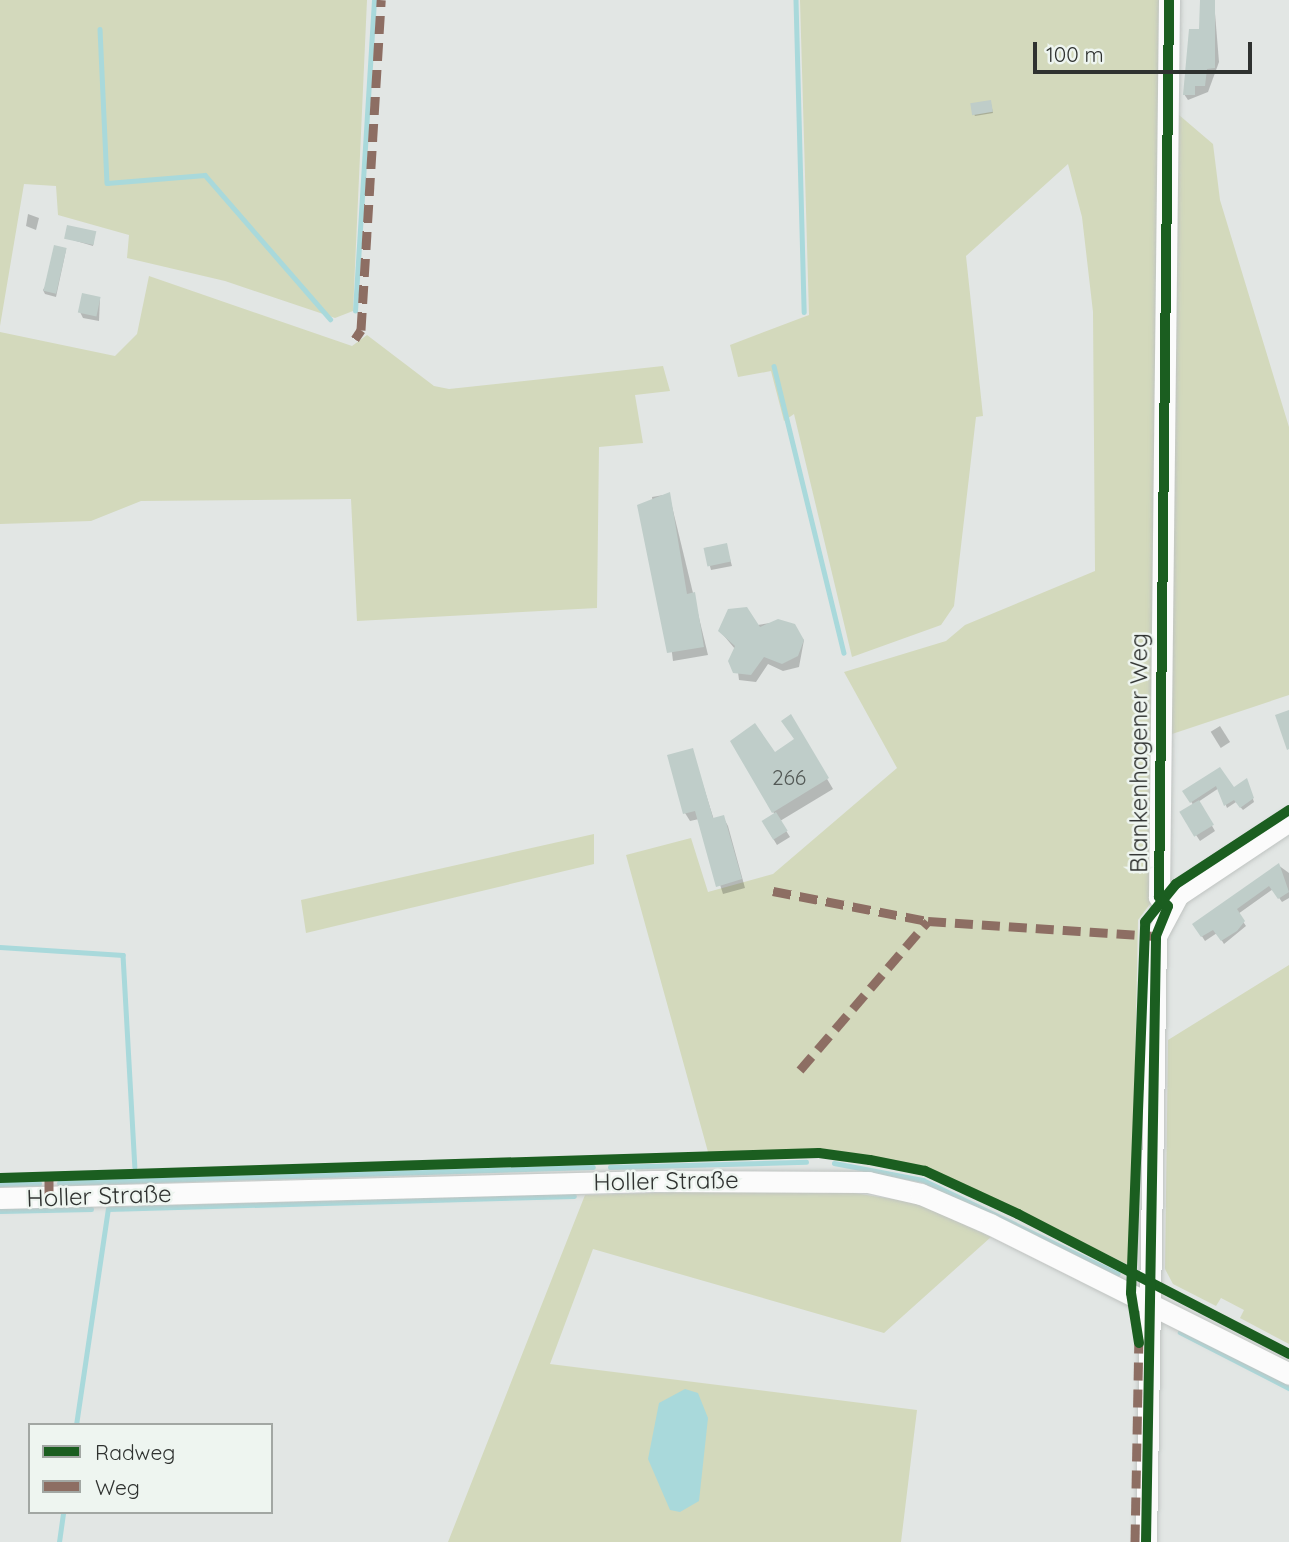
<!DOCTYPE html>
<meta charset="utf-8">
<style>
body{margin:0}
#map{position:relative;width:1289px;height:1542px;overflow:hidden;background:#e2e6e4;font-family:Quicksand,sans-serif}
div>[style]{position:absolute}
.green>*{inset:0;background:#d3d9bc}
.water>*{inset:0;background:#a9d9db}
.shadow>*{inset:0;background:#0003;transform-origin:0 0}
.stream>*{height:4.5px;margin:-2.25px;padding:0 2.25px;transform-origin:2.25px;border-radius:2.25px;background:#a9d9db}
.building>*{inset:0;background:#bfcdc9;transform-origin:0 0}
.roads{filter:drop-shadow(0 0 2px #bfc3c1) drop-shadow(0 0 2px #bfc3c1)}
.minor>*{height:21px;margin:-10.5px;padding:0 10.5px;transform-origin:10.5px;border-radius:10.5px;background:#fbfbfb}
.quiet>*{height:9px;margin-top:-4.5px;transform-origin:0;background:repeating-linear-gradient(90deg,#8d6e63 0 18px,transparent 0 27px)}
.cycleway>*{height:10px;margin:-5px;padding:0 5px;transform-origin:5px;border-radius:5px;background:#1b5e20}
span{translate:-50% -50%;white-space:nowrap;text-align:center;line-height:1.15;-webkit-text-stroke:5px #eef5f0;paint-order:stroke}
.number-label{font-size:21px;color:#535956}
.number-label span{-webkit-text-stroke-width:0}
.street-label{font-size:24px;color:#2f3230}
.legend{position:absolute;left:28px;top:1423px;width:245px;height:91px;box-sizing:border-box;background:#eef5f0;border:2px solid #a2a7a3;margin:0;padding:9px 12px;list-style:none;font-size:21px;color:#2f3230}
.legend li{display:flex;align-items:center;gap:14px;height:35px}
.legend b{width:35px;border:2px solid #a2a7a3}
.scale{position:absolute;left:1033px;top:42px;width:219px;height:32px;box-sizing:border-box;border:4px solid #2f3230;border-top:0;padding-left:9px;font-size:21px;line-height:24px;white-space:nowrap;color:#2f3230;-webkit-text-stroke:5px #eef5f0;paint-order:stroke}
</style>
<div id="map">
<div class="green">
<i style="clip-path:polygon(0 0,367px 0,353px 311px,335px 318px,225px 281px,127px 258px,129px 235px,58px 215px,56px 186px,24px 184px,0 326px)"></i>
<i style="clip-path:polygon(800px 0,1159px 0,1153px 900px,1138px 920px,1131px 1266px,925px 1166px,825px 1149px,708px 1152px,626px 855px,691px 838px,708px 892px,773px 874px,897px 768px,844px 672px,946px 641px,965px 625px,1095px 571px,1093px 312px,1082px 217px,1068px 164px,966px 256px,983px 416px,976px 417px,954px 606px,941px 625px,852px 657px,794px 414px,784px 421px,771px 371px,738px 377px,730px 345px,809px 315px)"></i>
<i style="clip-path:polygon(1179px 115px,1213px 144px,1220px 200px,1289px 427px,1289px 695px,1169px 735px)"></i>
<i style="clip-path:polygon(149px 276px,352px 346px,367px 335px,434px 386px,449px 389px,663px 366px,670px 391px,635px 395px,643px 443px,599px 447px,597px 608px,357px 621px,351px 499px,141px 501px,91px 521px,0 524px,0 332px,115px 356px,137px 334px)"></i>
<i style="clip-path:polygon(594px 834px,594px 864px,306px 933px,301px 900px)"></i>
<i style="clip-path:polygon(1289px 965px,1289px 1344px,1240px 1318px,1244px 1310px,1221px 1298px,1216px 1306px,1173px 1284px,1165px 1269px,1168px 1040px)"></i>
<i style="clip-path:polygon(823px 1188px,917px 1203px,991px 1237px,884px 1333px,593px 1249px,550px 1364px,917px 1410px,901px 1542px,448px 1542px,585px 1195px)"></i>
</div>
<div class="water">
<i style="clip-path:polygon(685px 1389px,698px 1393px,708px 1418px,699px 1501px,680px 1512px,670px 1510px,648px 1459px,659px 1403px)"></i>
</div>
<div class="shadow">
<i style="clip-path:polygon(1214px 1px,1219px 62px,1208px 92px,1188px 100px,1184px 94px)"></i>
<i style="clip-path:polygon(991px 104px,993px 113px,975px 116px,974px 114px)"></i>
<i style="clip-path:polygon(28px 214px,39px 218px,36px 230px,26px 226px)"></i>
<i style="clip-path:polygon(95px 232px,93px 246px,66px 238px)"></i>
<i style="clip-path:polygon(66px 250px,56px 297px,45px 294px,43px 290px)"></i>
<i style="clip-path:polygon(100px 298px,99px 321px,83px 318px,80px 312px)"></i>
<i style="clip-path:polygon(669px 494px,708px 655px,673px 661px,652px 497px)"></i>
<i style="clip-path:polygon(726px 545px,732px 566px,711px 570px,705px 548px)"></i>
<i style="clip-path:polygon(783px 621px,804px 640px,799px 667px,783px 671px,768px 664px,756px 682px,739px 680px,735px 649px,720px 631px)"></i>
<i style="clip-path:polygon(790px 716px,833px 789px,780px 821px,790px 837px,777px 845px,763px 822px,775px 815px,732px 741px,774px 754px,795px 740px)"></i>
<i style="left:1220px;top:726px;width:19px;height:11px;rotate:58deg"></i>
<i style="clip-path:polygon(692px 750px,714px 820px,723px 817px,728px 826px,745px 888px,723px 894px,699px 819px,690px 821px,685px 813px)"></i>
<i style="clip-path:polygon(1220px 770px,1233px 790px,1247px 781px,1254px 802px,1243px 810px,1236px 802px,1227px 808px,1219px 788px,1198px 802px,1215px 831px,1200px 841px,1182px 814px,1194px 806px,1184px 791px)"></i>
<i style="clip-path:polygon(1278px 865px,1289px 873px,1289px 898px,1282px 902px,1273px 889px,1238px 914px,1246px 926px,1224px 944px,1217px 933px,1205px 941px,1194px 924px)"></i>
</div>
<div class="stream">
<i style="left:796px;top:0;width:312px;rotate:88.5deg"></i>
<i style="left:100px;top:29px;width:154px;rotate:87.4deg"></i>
<i style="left:107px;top:183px;width:98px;rotate:-4.7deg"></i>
<i style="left:205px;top:175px;width:191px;rotate:49deg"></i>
<i style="left:355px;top:311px;width:312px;rotate:-86.5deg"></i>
<i style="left:774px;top:366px;width:295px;rotate:76.3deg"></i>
<i style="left:0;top:947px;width:123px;rotate:3.7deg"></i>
<i style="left:123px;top:955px;width:212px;rotate:86.8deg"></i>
<i style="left:834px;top:1163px;width:91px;rotate:10.8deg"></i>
<i style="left:923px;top:1180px;width:216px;rotate:25.7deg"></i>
<i style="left:610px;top:1167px;width:196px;rotate:-1.5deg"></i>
<i style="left:59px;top:1183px;width:534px;rotate:-1.72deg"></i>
<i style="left:0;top:1184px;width:39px;rotate:-1deg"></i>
<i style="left:0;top:1211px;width:91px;rotate:-1.3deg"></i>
<i style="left:1180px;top:1332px;width:123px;rotate:27.2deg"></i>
<i style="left:76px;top:1425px;width:218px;rotate:-81.6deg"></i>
<i style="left:108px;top:1209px;width:466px;rotate:-1.6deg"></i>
<i style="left:59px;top:1542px;width:30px;rotate:-82deg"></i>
</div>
<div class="building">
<i style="clip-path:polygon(1200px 0,1215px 0,1215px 68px,1207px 69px,1205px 86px,1195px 86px,1195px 95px,1183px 95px,1189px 29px,1199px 29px)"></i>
<i style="left:991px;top:100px;width:12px;height:21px;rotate:81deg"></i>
<i style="left:67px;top:225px;width:30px;height:14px;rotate:12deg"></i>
<i style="left:54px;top:245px;width:13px;height:47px;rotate:13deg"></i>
<i style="left:82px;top:293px;width:19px;height:20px;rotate:12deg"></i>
<i style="clip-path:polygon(670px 492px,687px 594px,695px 592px,704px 647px,667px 653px,637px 505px)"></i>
<i style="left:727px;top:543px;width:19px;height:24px;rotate:78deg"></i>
<i style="clip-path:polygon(747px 607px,760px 627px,778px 619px,795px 624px,804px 640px,798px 656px,782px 664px,764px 657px,751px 675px,733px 673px,728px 661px,735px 646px,718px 631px,728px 609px)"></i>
<i style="clip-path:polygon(1289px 710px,1289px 749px,1287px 750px,1275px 715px)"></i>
<i style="clip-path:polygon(791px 714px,829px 778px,772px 813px,730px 741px,755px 723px,775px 752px,794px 739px,781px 721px)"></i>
<i style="clip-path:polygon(693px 748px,713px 818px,724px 815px,742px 879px,716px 887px,695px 811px,683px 814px,667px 755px)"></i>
<i style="clip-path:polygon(1220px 767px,1234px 787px,1247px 778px,1254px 798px,1240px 808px,1234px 800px,1224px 806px,1216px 786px,1190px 803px,1182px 791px)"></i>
<i style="left:1199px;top:800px;width:29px;height:23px;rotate:59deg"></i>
<i style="left:776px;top:812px;width:22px;height:17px;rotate:58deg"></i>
<i style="clip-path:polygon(1279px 863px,1289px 892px,1278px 899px,1269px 886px,1237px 909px,1245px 921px,1237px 931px,1221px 941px,1213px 930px,1201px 937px,1192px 924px)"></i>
</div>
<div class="roads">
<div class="minor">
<i style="left:1168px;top:906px;width:13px;rotate:-135deg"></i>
<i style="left:1159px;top:897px;width:897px;rotate:-89.36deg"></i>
<i style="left:0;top:1198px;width:654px;rotate:-1.49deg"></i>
<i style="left:654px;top:1181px;width:214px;rotate:0.3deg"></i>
<i style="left:868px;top:1182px;width:54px;rotate:12.8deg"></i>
<i style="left:921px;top:1194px;width:75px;rotate:23.5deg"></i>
<i style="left:990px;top:1224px;width:335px;rotate:26.6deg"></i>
<i style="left:1146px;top:1542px;width:606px;rotate:-89.05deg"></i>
<i style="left:1156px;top:936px;width:47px;rotate:-61.8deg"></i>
<i style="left:1178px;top:895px;width:133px;rotate:-33.7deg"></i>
</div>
</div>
<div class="quiet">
<i style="left:355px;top:339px;width:11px;rotate:-56deg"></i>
<i style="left:361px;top:330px;width:331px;rotate:-86.5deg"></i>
<i style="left:773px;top:891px;width:158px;rotate:11deg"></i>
<i style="left:928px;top:921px;width:224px;rotate:3.8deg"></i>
<i style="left:800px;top:1070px;width:196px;rotate:-49.3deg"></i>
<i style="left:49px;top:1177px;width:20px;rotate:90deg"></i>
<i style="left:1135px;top:1542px;width:203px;rotate:-88.9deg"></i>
</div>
<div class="cycleway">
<i style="left:0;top:1178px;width:819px;rotate:-1.75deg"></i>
<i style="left:819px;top:1153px;width:51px;rotate:7.8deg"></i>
<i style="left:870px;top:1160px;width:56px;rotate:11.3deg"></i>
<i style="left:925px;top:1171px;width:102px;rotate:24.8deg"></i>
<i style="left:1018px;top:1214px;width:305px;rotate:27.3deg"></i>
<i style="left:1139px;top:1343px;width:51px;rotate:-99.1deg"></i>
<i style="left:1131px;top:1293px;width:371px;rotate:-87.8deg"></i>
<i style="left:1145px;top:922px;width:49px;rotate:-50.8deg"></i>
<i style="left:1176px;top:884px;width:135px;rotate:-33.2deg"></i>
<i style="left:1146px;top:1542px;width:606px;rotate:-89.05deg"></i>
<i style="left:1156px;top:936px;width:32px;rotate:-68deg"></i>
<i style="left:1168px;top:906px;width:13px;rotate:-135deg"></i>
<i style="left:1159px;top:897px;width:897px;rotate:-89.36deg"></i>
</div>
<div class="number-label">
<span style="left:789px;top:777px">266</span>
</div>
<div class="street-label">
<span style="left:1139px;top:753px;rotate:-90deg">Blankenhagener Weg</span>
<span style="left:666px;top:1181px;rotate:-1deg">Holler Straße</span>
<span style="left:99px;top:1196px;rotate:-2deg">Holler Straße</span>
</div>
<ul class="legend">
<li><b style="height:9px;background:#1b5e20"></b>Radweg</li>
<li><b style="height:9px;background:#8d6e63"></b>Weg</li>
</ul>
<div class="scale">100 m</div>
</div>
